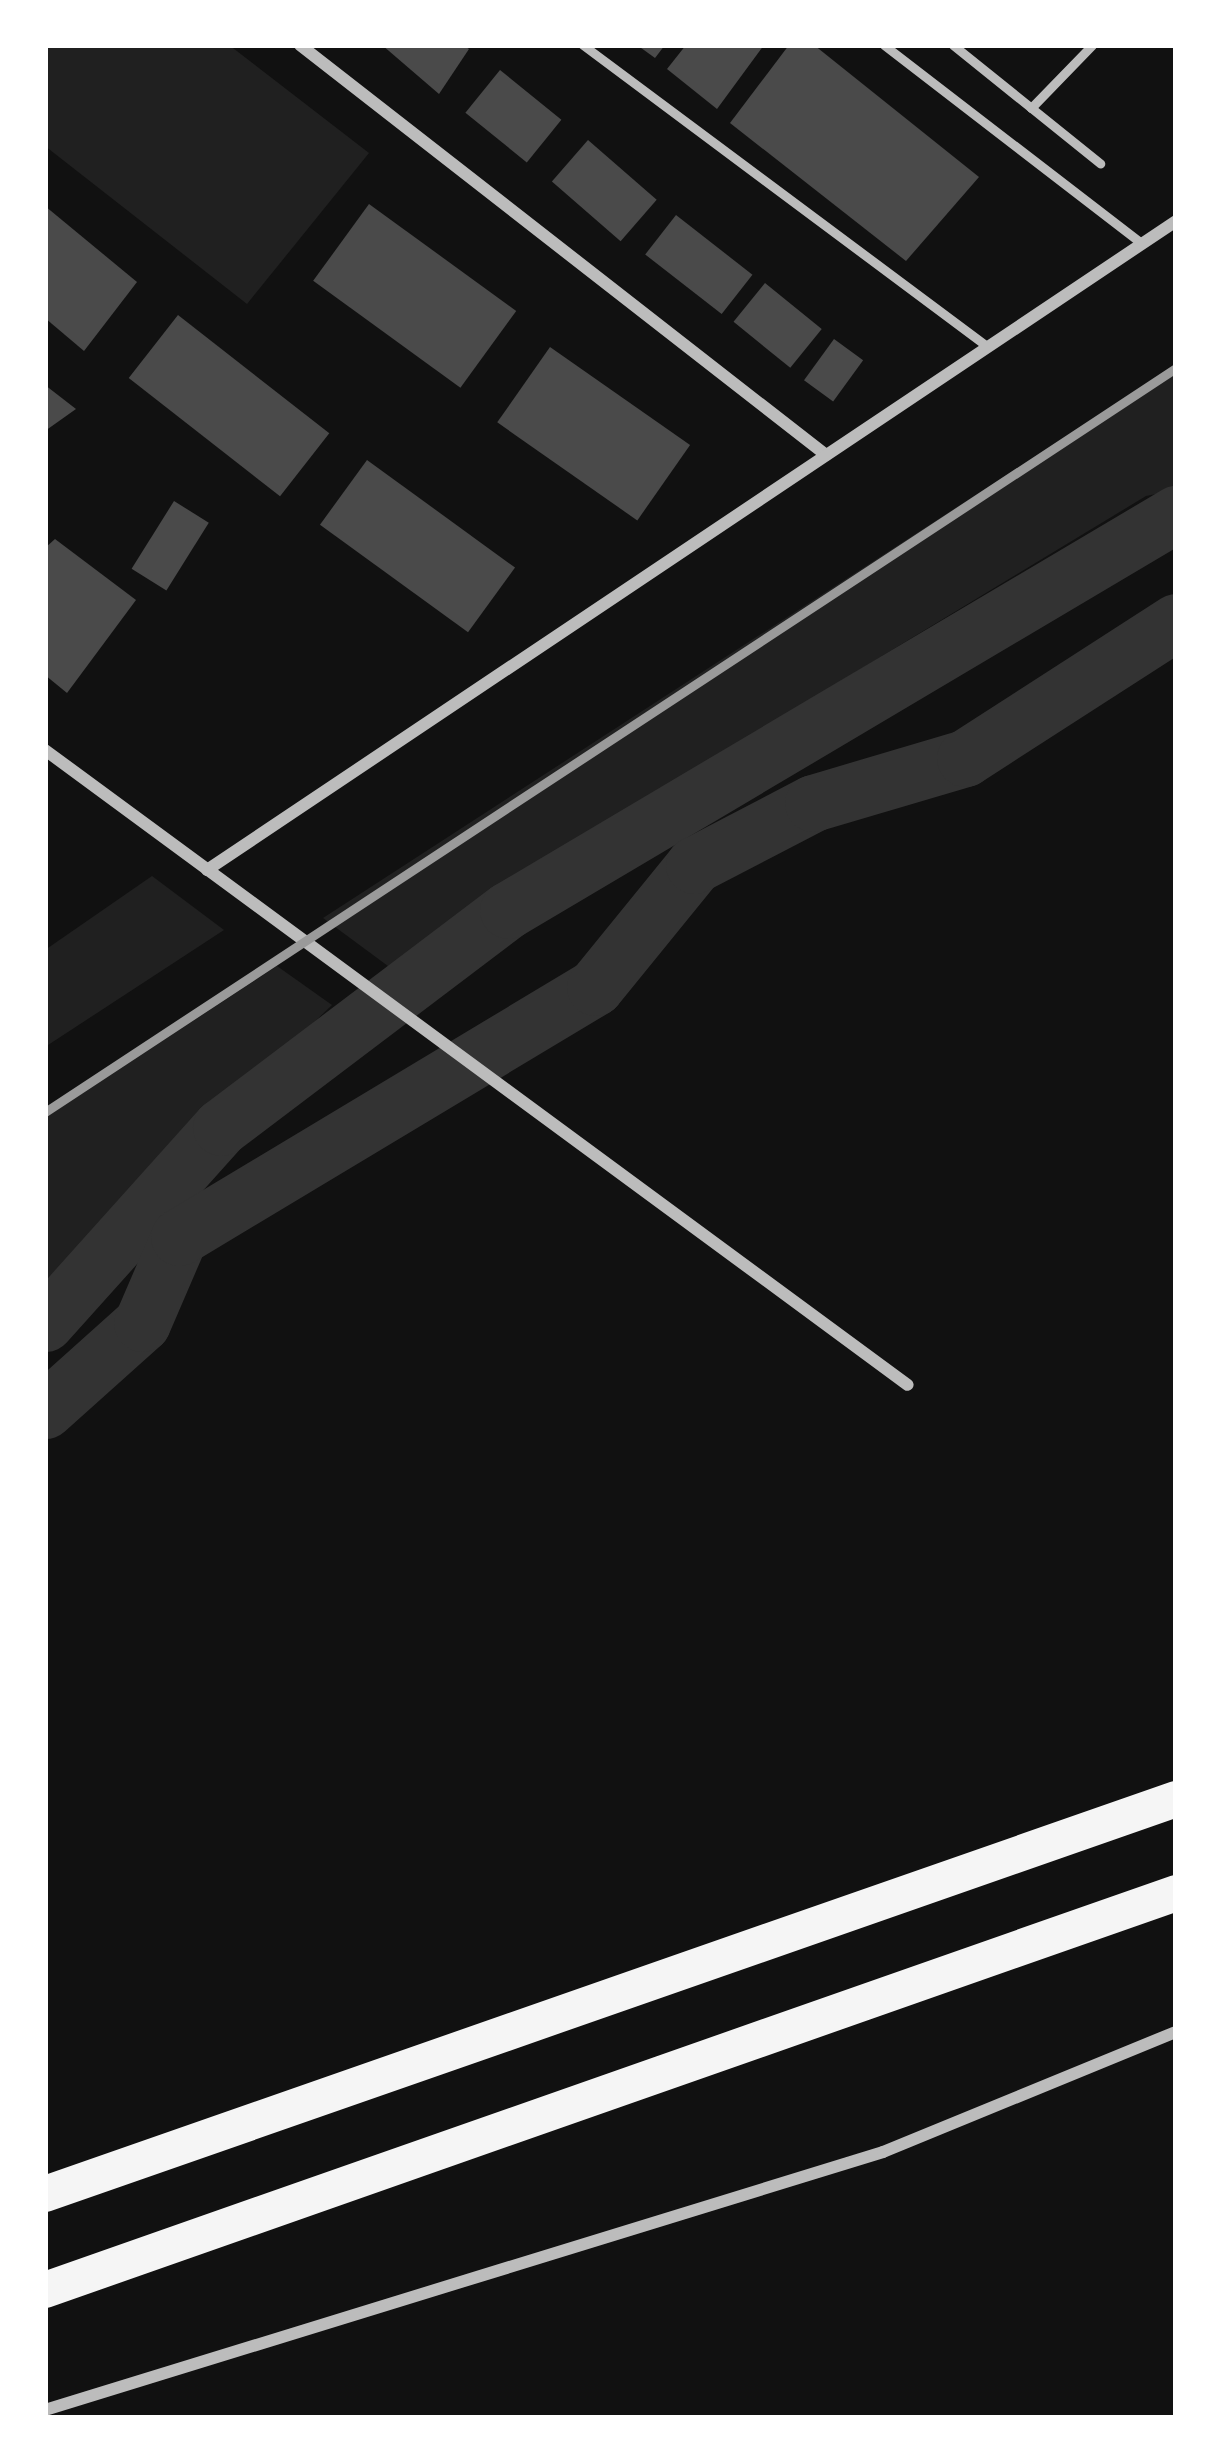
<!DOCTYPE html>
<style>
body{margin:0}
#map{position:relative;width:1221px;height:2463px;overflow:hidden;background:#111;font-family:"Source Sans 3",sans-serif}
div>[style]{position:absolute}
.green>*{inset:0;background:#202020}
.canal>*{height:57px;margin:-28.5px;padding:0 28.5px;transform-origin:28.5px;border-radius:28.5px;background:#333}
.building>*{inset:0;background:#4a4a4a;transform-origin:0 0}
.service>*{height:9px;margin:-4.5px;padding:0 4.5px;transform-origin:4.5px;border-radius:4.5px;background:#bcbcbc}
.minor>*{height:12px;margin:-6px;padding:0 6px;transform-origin:6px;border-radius:6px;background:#bcbcbc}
.motorway>*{height:36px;margin:-18px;padding:0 18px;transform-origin:18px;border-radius:18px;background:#f5f5f5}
.rail>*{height:9px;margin:-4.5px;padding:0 4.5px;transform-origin:4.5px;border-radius:4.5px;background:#9a9a9a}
span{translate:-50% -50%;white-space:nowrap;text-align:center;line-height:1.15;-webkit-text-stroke:12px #fff;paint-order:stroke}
.frame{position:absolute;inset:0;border:48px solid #fff;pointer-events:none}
</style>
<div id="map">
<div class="green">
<i style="clip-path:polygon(45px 45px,229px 45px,369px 153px,247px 304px,45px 146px)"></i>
<i style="clip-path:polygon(1176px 365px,1176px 490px,1146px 496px,504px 885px,392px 969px,323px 918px)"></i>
<i style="clip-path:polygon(152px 876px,224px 930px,45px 1047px,45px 950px)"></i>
<i style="clip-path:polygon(277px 966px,332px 1005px,45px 1281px,45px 1118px)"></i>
</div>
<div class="canal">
<i style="left:45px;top:1323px;width:263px;rotate:-48.1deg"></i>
<i style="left:221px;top:1127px;width:360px;rotate:-37.1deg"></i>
<i style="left:508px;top:910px;width:777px;rotate:-30.66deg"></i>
<i style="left:45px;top:1410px;width:130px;rotate:-41.9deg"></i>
<i style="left:142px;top:1323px;width:94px;rotate:-66.7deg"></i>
<i style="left:179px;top:1237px;width:485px;rotate:-31deg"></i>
<i style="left:595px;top:987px;width:157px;rotate:-50.9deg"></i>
<i style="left:694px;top:865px;width:134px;rotate:-27.5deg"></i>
<i style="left:813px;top:803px;width:159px;rotate:-16.5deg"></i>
<i style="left:965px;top:758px;width:251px;rotate:-32.8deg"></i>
</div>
<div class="building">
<i style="clip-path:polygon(382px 45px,463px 45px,469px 49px,439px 94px)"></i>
<i style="clip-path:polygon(637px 45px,665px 45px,655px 58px)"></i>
<i style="clip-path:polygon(686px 45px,764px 45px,717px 109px,667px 69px)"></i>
<i style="clip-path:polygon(789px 45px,814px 45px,979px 177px,906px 261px,730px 123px)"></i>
<i style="left:500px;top:70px;width:79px;height:55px;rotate:39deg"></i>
<i style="left:588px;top:140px;width:91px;height:55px;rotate:41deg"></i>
<i style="left:369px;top:204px;width:182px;height:95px;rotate:36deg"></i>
<i style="clip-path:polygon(45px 206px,137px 282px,84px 351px,45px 318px)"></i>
<i style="left:676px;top:215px;width:97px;height:50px;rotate:38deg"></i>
<i style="left:765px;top:283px;width:73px;height:50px;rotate:39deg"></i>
<i style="left:178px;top:315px;width:192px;height:80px;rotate:38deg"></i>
<i style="left:834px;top:339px;width:36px;height:51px;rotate:36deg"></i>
<i style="left:550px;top:347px;width:171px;height:92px;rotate:35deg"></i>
<i style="clip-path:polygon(45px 385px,76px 409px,45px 431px)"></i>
<i style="left:367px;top:460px;width:183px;height:80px;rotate:36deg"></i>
<i style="left:174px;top:501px;width:41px;height:80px;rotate:32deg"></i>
<i style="clip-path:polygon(55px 539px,136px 600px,67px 693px,45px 675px,45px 548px)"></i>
</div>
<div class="service">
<i style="left:583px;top:45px;width:505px;rotate:36.71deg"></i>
<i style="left:884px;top:45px;width:324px;rotate:37.6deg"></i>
<i style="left:953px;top:45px;width:189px;rotate:38.8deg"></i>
<i style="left:1031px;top:108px;width:88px;rotate:-45.9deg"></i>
</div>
<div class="minor">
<i style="left:300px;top:45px;width:667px;rotate:37.94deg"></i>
<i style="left:45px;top:750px;width:1071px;rotate:36.35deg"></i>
<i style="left:207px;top:870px;width:1166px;rotate:-33.81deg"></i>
<i style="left:45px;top:2410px;width:877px;rotate:-17.11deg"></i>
<i style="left:883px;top:2152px;width:317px;rotate:-22.3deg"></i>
</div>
<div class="motorway">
<i style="left:45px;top:2194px;width:1198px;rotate:-19.25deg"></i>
<i style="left:45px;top:2290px;width:1199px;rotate:-19.34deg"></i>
</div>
<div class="rail">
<i style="left:45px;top:1112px;width:1354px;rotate:-33.34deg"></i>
</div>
<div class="frame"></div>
</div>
